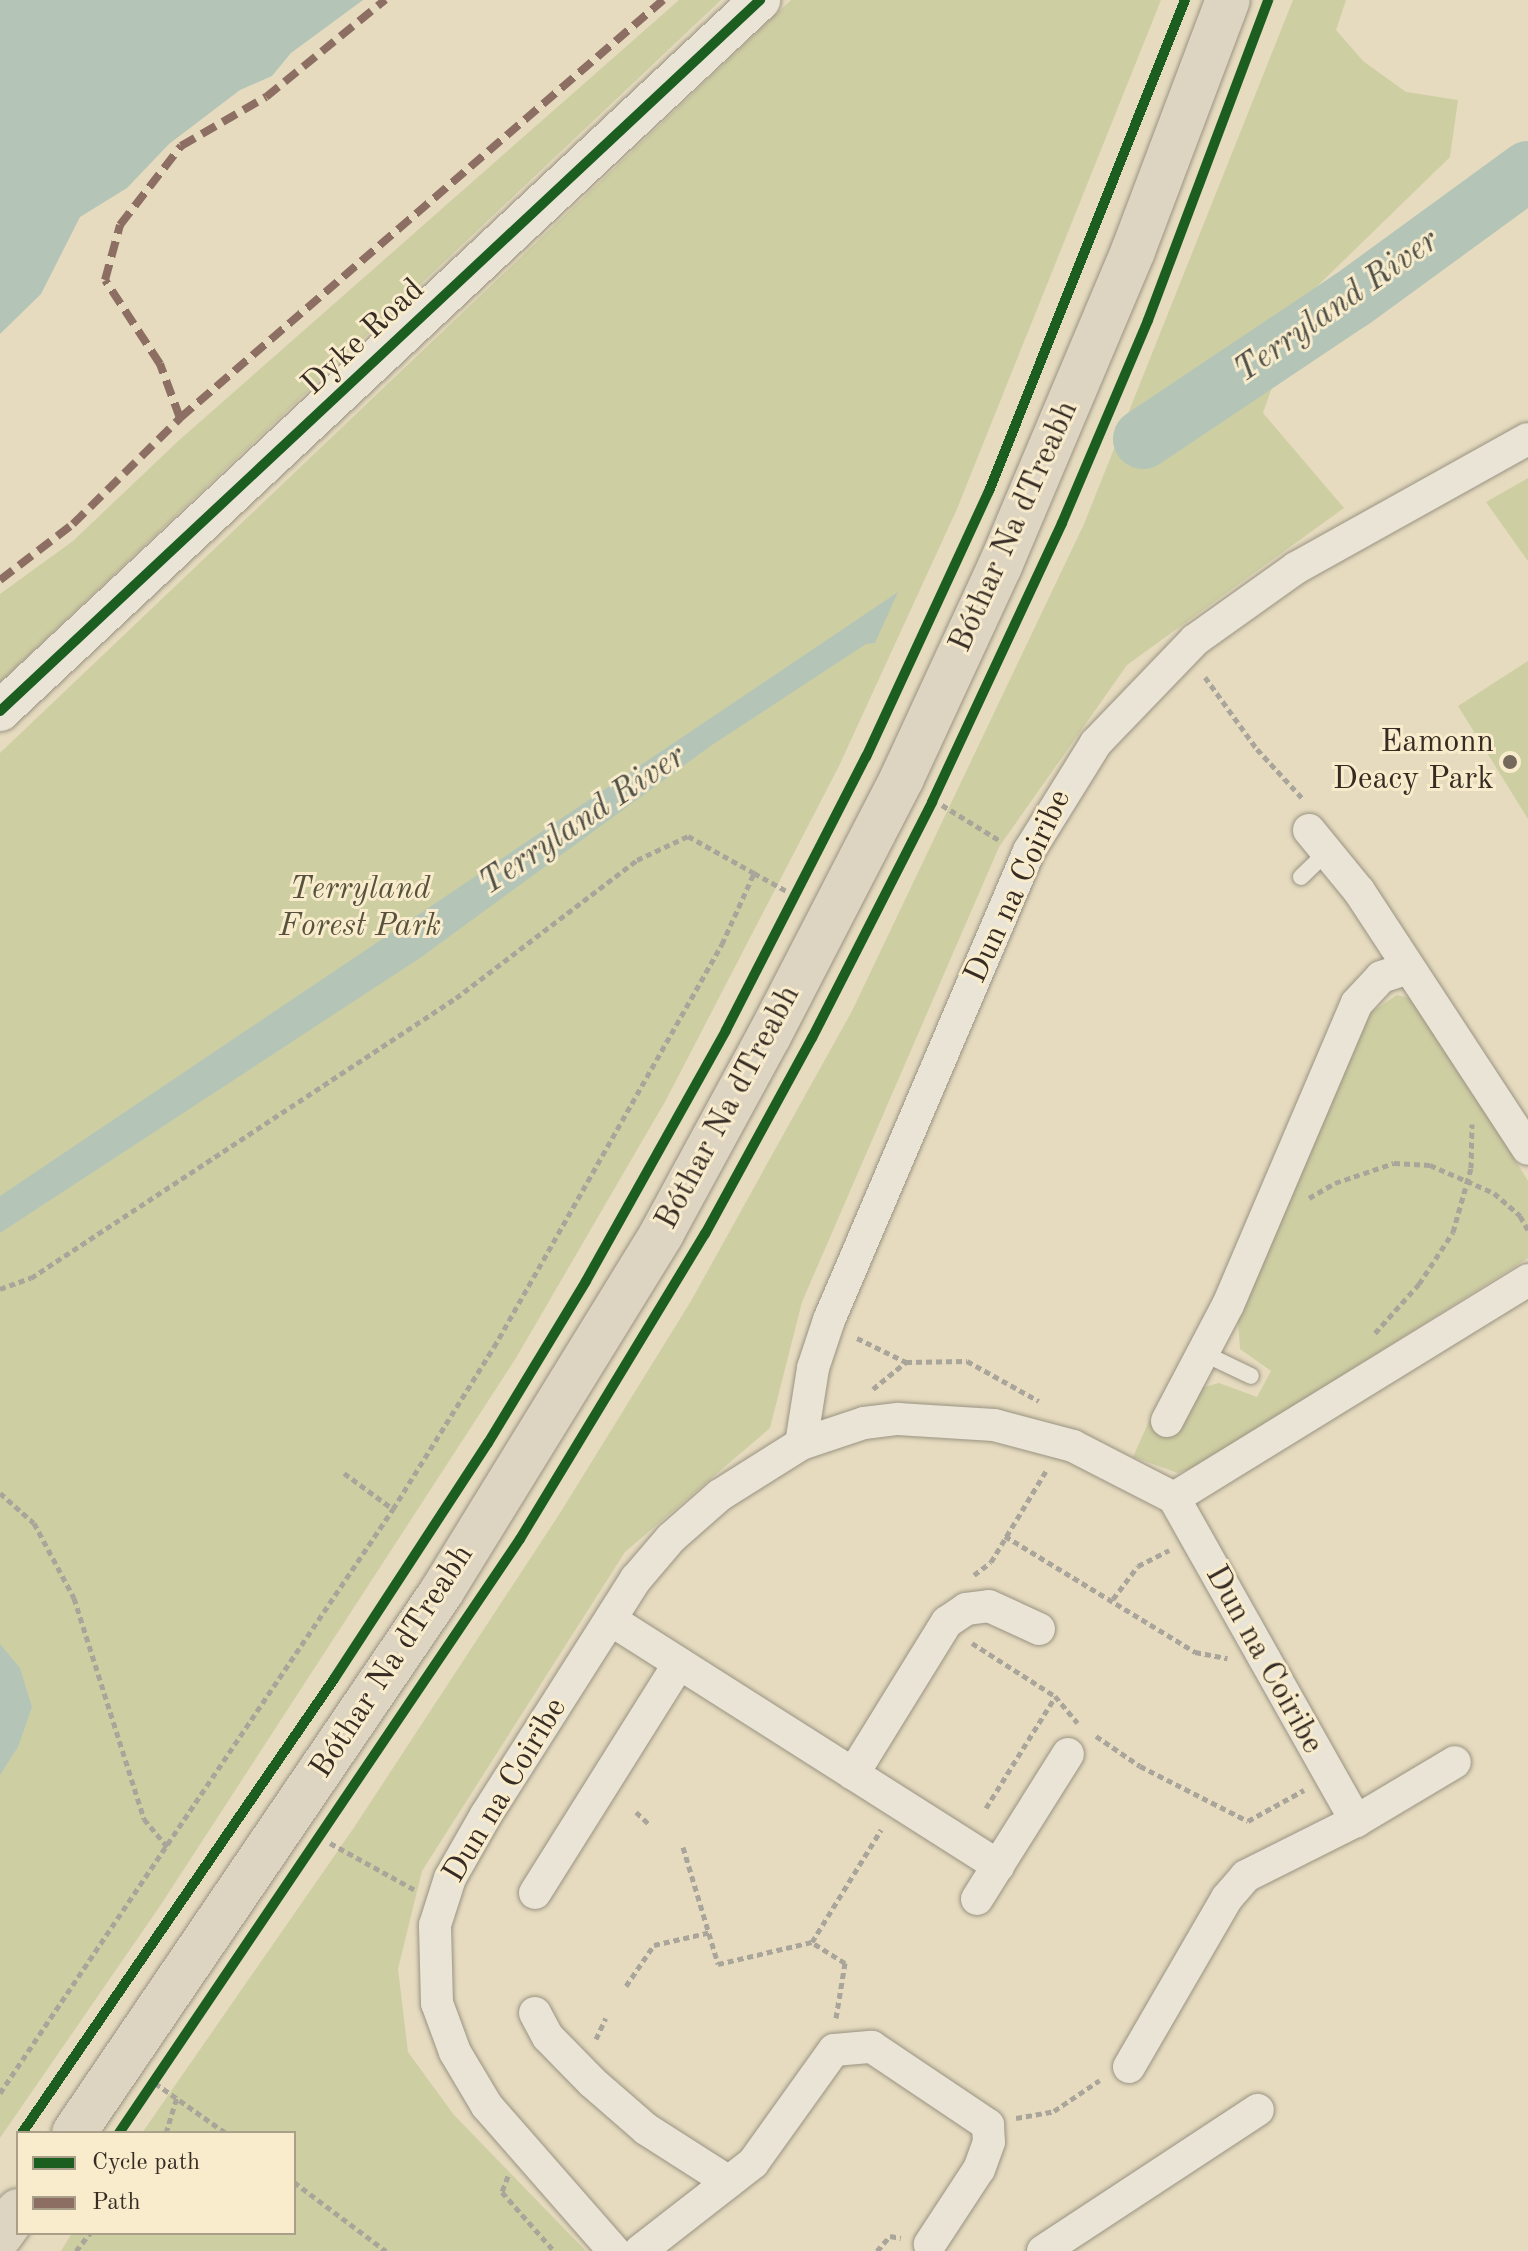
<!DOCTYPE html>
<meta charset="utf-8">
<style>
body{margin:0}
#map{position:relative;width:1528px;height:2251px;overflow:hidden;background:#e6dbbf;font-family:"Old Standard TT",serif}
div>[style]{position:absolute}
.green>*{inset:0;background:#cecea3}
.water>*{inset:0;background:#b4c5b7}
.river>*{height:60px;margin:-30px;padding:0 30px;transform-origin:30px;border-radius:30px;background:#b4c5b7}
.path>*{height:5px;margin-top:-2.5px;transform-origin:0;background:repeating-linear-gradient(90deg,#aaa59a 0 6px,transparent 0 10px)}
.roads{filter:drop-shadow(0 0 2px #9a9382) drop-shadow(0 0 2px #9a9382)}
.service>*{height:16px;margin:-8px;padding:0 8px;transform-origin:8px;border-radius:8px;background:#e9e4d6}
.minor>*{height:32px;margin:-16px;padding:0 16px;transform-origin:16px;border-radius:16px;background:#e9e4d6}
.tertiary>*{height:40px;margin:-20px;padding:0 20px;transform-origin:20px;border-radius:20px;background:#e9e4d6}
.trunk>*{height:44px;margin:-22px;padding:0 22px;transform-origin:22px;border-radius:22px;background:#ddd4c1}
.quiet>*{height:8px;margin-top:-4px;transform-origin:0;background:repeating-linear-gradient(90deg,#8d6e63 0 16px,transparent 0 24px)}
.cycleway>*{height:10px;margin:-5px;padding:0 5px;transform-origin:5px;border-radius:5px;background:#1b5e20}
.dots>*{width:22px;height:22px;translate:-50% -50%;box-sizing:border-box;border:4px solid #f8eccc;border-radius:50%}
span{translate:-50% -50%;white-space:nowrap;text-align:center;line-height:1.15;-webkit-text-stroke:6px #f8eccc;paint-order:stroke}
.street-label{font-size:32px;color:#362c24}
.poi-label{font-size:32px;color:#362c24}
.right{translate:-100% -50%;text-align:right}
.park-label{font-size:32px;color:#57523e;font-style:italic}
.water-label{font-size:34px;color:#505048;font-style:italic}
.legend{position:absolute;left:16px;top:2131px;width:280px;height:104px;box-sizing:border-box;background:#f8eccc;border:2px solid #aa9f89;margin:0;padding:10px 14px;list-style:none;font-size:24px;color:#362c24}
.legend li{display:flex;align-items:center;gap:16px;height:40px}
.legend b{width:40px;border:2px solid #aa9f89}
</style>
<div id="map">
<div class="green">
<i style="clip-path:polygon(679px 0,721px 0,0 682px,0 594px,73px 541px,176px 443px)"></i>
<i style="clip-path:polygon(791px 0,1161px 0,957px 509px,839px 766px,666px 1100px,516px 1358px,160px 1906px,0 2138px,0 753px)"></i>
<i style="clip-path:polygon(1293px 0,1346px 0,1336px 30px,1363px 61px,1406px 92px,1458px 100px,1450px 157px,1302px 301px,1263px 413px,1344px 508px,1127px 665px,999px 847px,802px 1302px,770px 1428px,625px 1552px,422px 1871px,398px 1969px,408px 2052px,454px 2115px,586px 2251px,61px 2251px,72px 2233px,294px 2233px,294px 2133px,142px 2133px,353px 1829px,560px 1513px,691px 1301px,852px 1011px,1084px 524px)"></i>
<i style="clip-path:polygon(1528px 478px,1528px 561px,1486px 502px)"></i>
<i style="clip-path:polygon(1528px 661px,1528px 819px,1458px 706px)"></i>
<i style="clip-path:polygon(1397px 995px,1417px 1000px,1528px 1181px,1528px 1258px,1202px 1464px,1178px 1473px,1133px 1457px,1149px 1421px,1176px 1432px,1201px 1388px,1219px 1383px,1257px 1397px,1271px 1371px,1240px 1349px,1238px 1320px,1364px 1017px)"></i>
</div>
<div class="water">
<i style="clip-path:polygon(0 0,363px 0,291px 53px,272px 76px,240px 90px,169px 144px,127px 188px,80px 217px,41px 294px,0 334px)"></i>
<i style="clip-path:polygon(898px 592px,875px 643px,866px 644px,712px 745px,420px 958px,0 1233px,0 1196px)"></i>
<i style="clip-path:polygon(0 1644px,20px 1668px,32px 1707px,18px 1747px,0 1775px)"></i>
</div>
<div class="river">
<i style="left:1143px;top:439px;width:250px;rotate:-33.8deg"></i>
<i style="left:1351px;top:300px;width:219px;rotate:-36.1deg"></i>
</div>
<div class="path">
<i style="left:1205px;top:677px;width:89px;rotate:54.2deg"></i>
<i style="left:1257px;top:749px;width:69px;rotate:47.3deg"></i>
<i style="left:942px;top:805px;width:67px;rotate:31.6deg"></i>
<i style="left:1309px;top:1198px;width:30px;rotate:-30deg"></i>
<i style="left:1335px;top:1183px;width:62px;rotate:-18.7deg"></i>
<i style="left:1394px;top:1163px;width:36px;rotate:3deg"></i>
<i style="left:1430px;top:1165px;width:70px;rotate:23.6deg"></i>
<i style="left:1494px;top:1193px;width:35px;rotate:41deg"></i>
<i style="left:1520px;top:1216px;width:16px;rotate:60deg"></i>
<i style="left:0;top:1289px;width:33px;rotate:-20deg"></i>
<i style="left:31px;top:1278px;width:509px;rotate:-33.38deg"></i>
<i style="left:456px;top:998px;width:228px;rotate:-37.3deg"></i>
<i style="left:637px;top:860px;width:56px;rotate:-25.2deg"></i>
<i style="left:688px;top:836px;width:76px;rotate:29.3deg"></i>
<i style="left:1375px;top:1333px;width:66px;rotate:-48.1deg"></i>
<i style="left:1419px;top:1284px;width:62px;rotate:-56.8deg"></i>
<i style="left:1453px;top:1232px;width:66px;rotate:-74.3deg"></i>
<i style="left:1471px;top:1168px;width:44px;rotate:-88.7deg"></i>
<i style="left:857px;top:1338px;width:55px;rotate:26.1deg"></i>
<i style="left:873px;top:1389px;width:43px;rotate:-39.3deg"></i>
<i style="left:906px;top:1362px;width:61px;rotate:-0.9deg"></i>
<i style="left:967px;top:1361px;width:82px;rotate:29.1deg"></i>
<i style="left:344px;top:1473px;width:61px;rotate:36.3deg"></i>
<i style="left:0;top:1493px;width:45px;rotate:41.4deg"></i>
<i style="left:34px;top:1523px;width:85px;rotate:61.9deg"></i>
<i style="left:74px;top:1598px;width:232px;rotate:72.4deg"></i>
<i style="left:144px;top:1819px;width:38px;rotate:50deg"></i>
<i style="left:1005px;top:1536px;width:223px;rotate:31.4deg"></i>
<i style="left:1195px;top:1652px;width:33px;rotate:11deg"></i>
<i style="left:974px;top:1575px;width:21px;rotate:-37deg"></i>
<i style="left:991px;top:1562px;width:109px;rotate:-58.9deg"></i>
<i style="left:1113px;top:1599px;width:41px;rotate:-52.9deg"></i>
<i style="left:1138px;top:1566px;width:35px;rotate:-27deg"></i>
<i style="left:972px;top:1643px;width:98px;rotate:32.6deg"></i>
<i style="left:1055px;top:1696px;width:35px;rotate:50deg"></i>
<i style="left:1096px;top:1736px;width:53px;rotate:34.3deg"></i>
<i style="left:1140px;top:1766px;width:121px;rotate:27deg"></i>
<i style="left:1248px;top:1821px;width:64px;rotate:-29deg"></i>
<i style="left:986px;top:1808px;width:131px;rotate:-58.1deg"></i>
<i style="left:636px;top:1812px;width:18px;rotate:43deg"></i>
<i style="left:330px;top:1843px;width:97px;rotate:28.9deg"></i>
<i style="left:683px;top:1847px;width:122px;rotate:73.3deg"></i>
<i style="left:718px;top:1964px;width:97px;rotate:-13.2deg"></i>
<i style="left:626px;top:1986px;width:50px;rotate:-55.7deg"></i>
<i style="left:654px;top:1945px;width:58px;rotate:-12.8deg"></i>
<i style="left:836px;top:2018px;width:56px;rotate:-80.7deg"></i>
<i style="left:845px;top:1963px;width:39px;rotate:-148deg"></i>
<i style="left:812px;top:1942px;width:132px;rotate:-58.4deg"></i>
<i style="left:596px;top:2039px;width:23px;rotate:-65deg"></i>
<i style="left:155px;top:2083px;width:87px;rotate:35.2deg"></i>
<i style="left:0;top:2093px;width:704px;rotate:-56.06deg"></i>
<i style="left:393px;top:1509px;width:191px;rotate:-58.1deg"></i>
<i style="left:494px;top:1347px;width:463px;rotate:-60.5deg"></i>
<i style="left:722px;top:944px;width:78px;rotate:-65.7deg"></i>
<i style="left:754px;top:873px;width:39px;rotate:29deg"></i>
<i style="left:1016px;top:2118px;width:39px;rotate:-10deg"></i>
<i style="left:1054px;top:2111px;width:55px;rotate:-34deg"></i>
<i style="left:166px;top:2133px;width:37px;rotate:-73deg"></i>
<i style="left:508px;top:2176px;width:17px;rotate:111deg"></i>
<i style="left:502px;top:2192px;width:79px;rotate:48.6deg"></i>
<i style="left:294px;top:2182px;width:115px;rotate:36.9deg"></i>
<i style="left:76px;top:2251px;width:23px;rotate:-52deg"></i>
<i style="left:877px;top:2251px;width:20px;rotate:-49deg"></i>
<i style="left:890px;top:2236px;width:11px;rotate:10deg"></i>
</div>
<div class="roads">
<div class="service">
<i style="left:1301px;top:877px;width:35px;rotate:-44deg"></i>
<i style="left:1203px;top:1353px;width:53px;rotate:25.6deg"></i>
</div>
<div class="minor">
<i style="left:1309px;top:830px;width:79px;rotate:50.7deg"></i>
<i style="left:1359px;top:891px;width:308px;rotate:56.8deg"></i>
<i style="left:1167px;top:1421px;width:131px;rotate:-62.3deg"></i>
<i style="left:1228px;top:1305px;width:328px;rotate:-66.9deg"></i>
<i style="left:1357px;top:1003px;width:35px;rotate:-47deg"></i>
<i style="left:1381px;top:977px;width:28px;rotate:-18deg"></i>
<i style="left:801px;top:1444px;width:77px;rotate:-81deg"></i>
<i style="left:813px;top:1368px;width:51px;rotate:-71.6deg"></i>
<i style="left:829px;top:1320px;width:510px;rotate:-66.9deg"></i>
<i style="left:1029px;top:851px;width:127px;rotate:-58.2deg"></i>
<i style="left:1096px;top:743px;width:143px;rotate:-46.1deg"></i>
<i style="left:1195px;top:640px;width:124px;rotate:-35.5deg"></i>
<i style="left:1296px;top:568px;width:265px;rotate:-29.1deg"></i>
<i style="left:1174px;top:1498px;width:416px;rotate:-31.6deg"></i>
<i style="left:611px;top:1620px;width:459px;rotate:32.4deg"></i>
<i style="left:853px;top:1774px;width:179px;rotate:-58.3deg"></i>
<i style="left:947px;top:1622px;width:23px;rotate:-34deg"></i>
<i style="left:966px;top:1609px;width:23px;rotate:-7deg"></i>
<i style="left:989px;top:1606px;width:55px;rotate:24.7deg"></i>
<i style="left:535px;top:1893px;width:271px;rotate:-57.9deg"></i>
<i style="left:977px;top:1899px;width:171px;rotate:-57.9deg"></i>
<i style="left:535px;top:2013px;width:27px;rotate:62deg"></i>
<i style="left:548px;top:2037px;width:63px;rotate:45.6deg"></i>
<i style="left:592px;top:2082px;width:72px;rotate:41deg"></i>
<i style="left:646px;top:2129px;width:98px;rotate:32.6deg"></i>
<i style="left:1129px;top:2067px;width:195px;rotate:-59.9deg"></i>
<i style="left:1227px;top:1898px;width:29px;rotate:-49deg"></i>
<i style="left:1246px;top:1876px;width:123px;rotate:-26.6deg"></i>
<i style="left:1356px;top:1821px;width:115px;rotate:-30.8deg"></i>
<i style="left:614px;top:2251px;width:193px;rotate:-131.2deg"></i>
<i style="left:487px;top:2106px;width:63px;rotate:-120.7deg"></i>
<i style="left:455px;top:2052px;width:52px;rotate:-110.2deg"></i>
<i style="left:437px;top:2003px;width:78px;rotate:-91.5deg"></i>
<i style="left:435px;top:1925px;width:49px;rotate:-72.3deg"></i>
<i style="left:450px;top:1878px;width:73px;rotate:-60.3deg"></i>
<i style="left:486px;top:1815px;width:280px;rotate:-57.6deg"></i>
<i style="left:636px;top:1579px;width:54px;rotate:-49.5deg"></i>
<i style="left:671px;top:1538px;width:65px;rotate:-41.3deg"></i>
<i style="left:720px;top:1495px;width:96px;rotate:-32.2deg"></i>
<i style="left:801px;top:1444px;width:66px;rotate:-18.4deg"></i>
<i style="left:864px;top:1423px;width:34px;rotate:-7deg"></i>
<i style="left:898px;top:1419px;width:96px;rotate:3.6deg"></i>
<i style="left:994px;top:1425px;width:82px;rotate:14.9deg"></i>
<i style="left:1073px;top:1446px;width:114px;rotate:27.2deg"></i>
<i style="left:1174px;top:1498px;width:371px;rotate:60.6deg"></i>
<i style="left:640px;top:2251px;width:143px;rotate:-37.9deg"></i>
<i style="left:753px;top:2163px;width:139px;rotate:-54.4deg"></i>
<i style="left:834px;top:2050px;width:38px;rotate:-5deg"></i>
<i style="left:872px;top:2047px;width:140px;rotate:33.9deg"></i>
<i style="left:988px;top:2125px;width:17px;rotate:87deg"></i>
<i style="left:989px;top:2142px;width:29px;rotate:110deg"></i>
<i style="left:979px;top:2169px;width:90px;rotate:123.2deg"></i>
<i style="left:1043px;top:2251px;width:257px;rotate:-33.3deg"></i>
</div>
<div class="tertiary">
<i style="left:0;top:711px;width:1041px;rotate:-43.09deg"></i>
</div>
<div class="trunk">
<i style="left:74px;top:2133px;width:655px;rotate:-55.82deg"></i>
<i style="left:442px;top:1591px;width:420px;rotate:-58.4deg"></i>
<i style="left:662px;top:1233px;width:224px;rotate:-61.5deg"></i>
<i style="left:769px;top:1036px;width:290px;rotate:-62.7deg"></i>
<i style="left:902px;top:778px;width:234px;rotate:-65.2deg"></i>
<i style="left:1000px;top:566px;width:342px;rotate:-67.1deg"></i>
<i style="left:1133px;top:251px;width:268px;rotate:-69.3deg"></i>
<i style="left:0;top:2236px;width:31px;rotate:-54deg"></i>
</div>
</div>
<div class="quiet">
<i style="left:180px;top:418px;width:58px;rotate:-110.3deg"></i>
<i style="left:160px;top:364px;width:100px;rotate:-123.2deg"></i>
<i style="left:105px;top:280px;width:57px;rotate:-74.7deg"></i>
<i style="left:120px;top:225px;width:100px;rotate:-52.3deg"></i>
<i style="left:181px;top:146px;width:98px;rotate:-30deg"></i>
<i style="left:266px;top:97px;width:154px;rotate:-39.2deg"></i>
<i style="left:0;top:580px;width:92px;rotate:-37.5deg"></i>
<i style="left:73px;top:524px;width:151px;rotate:-44.7deg"></i>
<i style="left:180px;top:418px;width:639px;rotate:-40.87deg"></i>
</div>
<div class="cycleway">
<i style="left:0;top:711px;width:1041px;rotate:-43.09deg"></i>
<i style="left:22px;top:2133px;width:551px;rotate:-55.5deg"></i>
<i style="left:334px;top:1679px;width:282px;rotate:-56.9deg"></i>
<i style="left:488px;top:1443px;width:189px;rotate:-58.8deg"></i>
<i style="left:586px;top:1281px;width:287px;rotate:-60.8deg"></i>
<i style="left:726px;top:1030px;width:307px;rotate:-62.9deg"></i>
<i style="left:866px;top:757px;width:293px;rotate:-65.2deg"></i>
<i style="left:989px;top:491px;width:529px;rotate:-68.24deg"></i>
<i style="left:119px;top:2133px;width:717px;rotate:-55.98deg"></i>
<i style="left:520px;top:1539px;width:357px;rotate:-58.8deg"></i>
<i style="left:705px;top:1234px;width:223px;rotate:-61.4deg"></i>
<i style="left:812px;top:1038px;width:265px;rotate:-63deg"></i>
<i style="left:932px;top:802px;width:308px;rotate:-65deg"></i>
<i style="left:1062px;top:523px;width:220px;rotate:-67deg"></i>
<i style="left:1148px;top:320px;width:342px;rotate:-69.4deg"></i>
</div>
<div class="dots">
<i style="left:1510px;top:762px;background:#74695a"></i>
</div>
<div class="street-label">
<span style="left:364px;top:338px;rotate:-43deg">Dyke Road</span>
<span style="left:1015px;top:527px;rotate:-66deg">Bóthar Na dTreabh</span>
<span style="left:1019px;top:887px;rotate:-65deg">Dun na Coiribe</span>
<span style="left:729px;top:1108px;rotate:-62deg">Bóthar Na dTreabh</span>
<span style="left:1263px;top:1660px;rotate:61deg">Dun na Coiribe</span>
<span style="left:393px;top:1662px;rotate:-57deg">Bóthar Na dTreabh</span>
<span style="left:506px;top:1791px;rotate:-59deg">Dun na Coiribe</span>
</div>
<div class="poi-label">
<span class="right" style="left:1494px;top:762px">Eamonn<br>Deacy Park</span>
</div>
<div class="park-label">
<span style="left:360px;top:909px">Terryland<br>Forest Park</span>
</div>
<div class="water-label">
<span style="left:1337px;top:307px;rotate:-35deg">Terryland River</span>
<span style="left:583px;top:821px;rotate:-34deg">Terryland River</span>
</div>
<ul class="legend">
<li><b style="height:10px;background:#1b5e20"></b>Cycle path</li>
<li><b style="height:10px;background:#8d6e63"></b>Path</li>
</ul>
</div>
